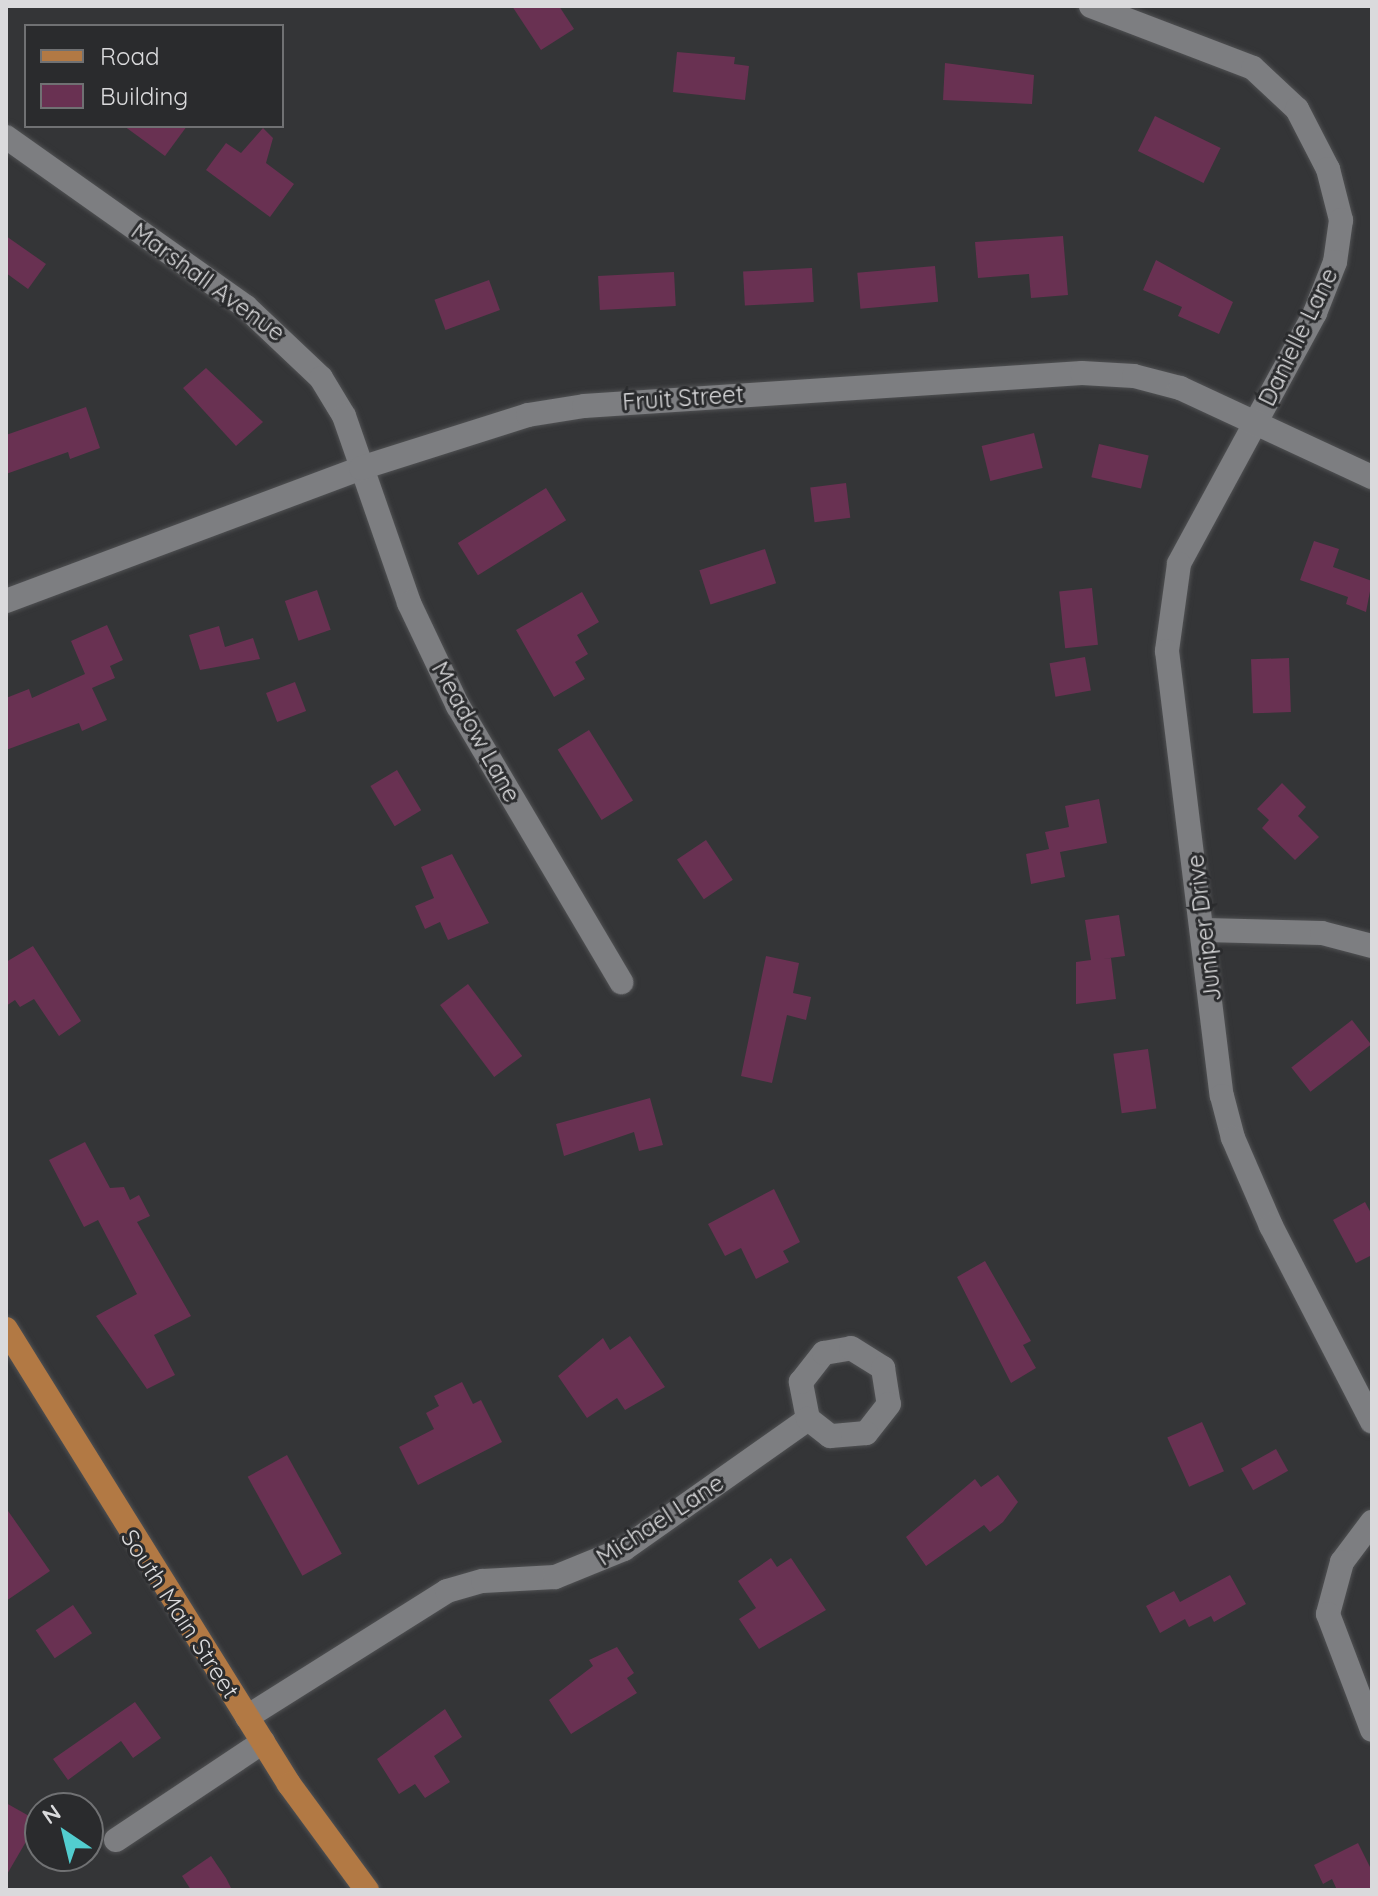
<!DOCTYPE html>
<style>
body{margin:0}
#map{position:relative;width:1378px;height:1896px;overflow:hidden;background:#343537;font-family:Quicksand,sans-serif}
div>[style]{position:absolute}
.building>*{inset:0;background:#693152;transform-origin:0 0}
.roads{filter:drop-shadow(0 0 2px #505153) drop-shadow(0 0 2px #505153)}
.minor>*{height:24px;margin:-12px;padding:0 12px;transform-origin:12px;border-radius:12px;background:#7d7e81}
.major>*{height:24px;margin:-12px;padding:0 12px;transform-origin:12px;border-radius:12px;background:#b27944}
span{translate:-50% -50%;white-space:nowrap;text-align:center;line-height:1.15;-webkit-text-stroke:6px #2a2b2d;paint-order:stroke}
.street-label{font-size:24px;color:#dadadc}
.frame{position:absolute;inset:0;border:8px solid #dadadc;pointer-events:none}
.legend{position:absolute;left:24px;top:24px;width:260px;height:104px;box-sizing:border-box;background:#2a2b2d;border:2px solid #707173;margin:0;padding:10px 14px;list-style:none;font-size:24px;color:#dadadc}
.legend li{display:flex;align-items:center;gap:16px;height:40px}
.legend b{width:40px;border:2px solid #707173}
.north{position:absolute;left:24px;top:1792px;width:80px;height:80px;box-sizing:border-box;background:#2a2b2d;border:2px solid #707173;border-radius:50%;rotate:325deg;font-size:22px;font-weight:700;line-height:32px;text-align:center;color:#dadadc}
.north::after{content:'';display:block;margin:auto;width:28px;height:36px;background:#52cdcf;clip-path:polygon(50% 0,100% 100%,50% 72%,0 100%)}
</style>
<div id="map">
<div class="building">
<i style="clip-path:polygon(512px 6px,559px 6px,574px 29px,541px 50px)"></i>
<i style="clip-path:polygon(677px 52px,735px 57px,734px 64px,749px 66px,745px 100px,673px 92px)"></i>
<i style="clip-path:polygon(945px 63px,1034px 75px,1032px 104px,943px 100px)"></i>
<i style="left:1155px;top:116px;width:73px;height:39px;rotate:26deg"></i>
<i style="clip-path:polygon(124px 126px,187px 126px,165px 156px)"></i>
<i style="clip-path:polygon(263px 128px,273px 138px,266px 163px,294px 184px,270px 217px,206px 170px,226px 143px,241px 153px)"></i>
<i style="clip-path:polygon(6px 236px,46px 264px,28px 289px,6px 273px)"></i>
<i style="clip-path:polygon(1063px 236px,1068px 295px,1031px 298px,1029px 274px,978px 278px,975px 242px)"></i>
<i style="clip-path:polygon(1156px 260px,1233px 302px,1219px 334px,1178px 316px,1182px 307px,1143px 290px)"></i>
<i style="left:935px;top:266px;width:36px;height:78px;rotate:85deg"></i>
<i style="left:812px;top:268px;width:34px;height:69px;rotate:87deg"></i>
<i style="left:674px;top:272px;width:34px;height:76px;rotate:87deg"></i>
<i style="left:489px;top:280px;width:32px;height:58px;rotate:70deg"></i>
<i style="clip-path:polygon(206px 368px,263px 422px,236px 446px,183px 388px)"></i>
<i style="clip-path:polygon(86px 407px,100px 448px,70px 459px,68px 452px,6px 474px,6px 435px)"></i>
<i style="left:1034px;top:433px;width:36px;height:54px;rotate:76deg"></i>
<i style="left:1099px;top:444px;width:51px;height:34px;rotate:13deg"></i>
<i style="left:846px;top:483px;width:35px;height:36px;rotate:83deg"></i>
<i style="left:546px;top:488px;width:38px;height:104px;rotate:58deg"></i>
<i style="clip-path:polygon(1314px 541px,1339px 549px,1333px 567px,1372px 581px,1366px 612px,1346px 604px,1348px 597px,1300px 580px)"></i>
<i style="left:765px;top:549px;width:36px;height:69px;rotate:72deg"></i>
<i style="left:1092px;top:588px;width:57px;height:33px;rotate:84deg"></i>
<i style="left:317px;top:590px;width:42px;height:34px;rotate:71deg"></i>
<i style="clip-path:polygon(582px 592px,599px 622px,577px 635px,588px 654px,575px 662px,585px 679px,554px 697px,516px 630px)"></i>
<i style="clip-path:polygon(107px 625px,123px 660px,110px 666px,115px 678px,92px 688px,107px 720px,82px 731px,79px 723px,6px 750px,6px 698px,29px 689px,32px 698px,85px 674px,71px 641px)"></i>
<i style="clip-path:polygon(219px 626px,225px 647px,253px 638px,260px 659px,200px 670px,189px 635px)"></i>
<i style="left:1085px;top:657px;width:34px;height:36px;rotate:80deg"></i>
<i style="left:1289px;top:658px;width:54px;height:38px;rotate:88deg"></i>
<i style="left:295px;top:682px;width:31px;height:31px;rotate:69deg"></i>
<i style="left:589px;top:730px;width:83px;height:37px;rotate:58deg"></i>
<i style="left:397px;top:770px;width:47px;height:31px;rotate:59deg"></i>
<i style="clip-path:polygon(1282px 783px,1306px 807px,1298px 816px,1319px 837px,1295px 860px,1262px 828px,1269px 820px,1257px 809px)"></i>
<i style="clip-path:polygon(1099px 799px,1107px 843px,1060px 852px,1065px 877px,1031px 884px,1026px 854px,1049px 849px,1045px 832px,1069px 827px,1065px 806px)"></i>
<i style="left:706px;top:840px;width:48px;height:35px;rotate:56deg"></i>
<i style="clip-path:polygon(452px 854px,489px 923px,448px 940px,440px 922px,425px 929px,415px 906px,434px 898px,421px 867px)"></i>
<i style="clip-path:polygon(1119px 915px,1125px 956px,1102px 959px,1111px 958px,1116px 999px,1076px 1004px,1076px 962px,1091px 960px,1085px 920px)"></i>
<i style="clip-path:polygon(33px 946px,81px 1021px,59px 1036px,34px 999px,20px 1007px,15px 1000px,6px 1006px,6px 962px)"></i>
<i style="clip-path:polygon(766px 956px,799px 963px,793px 993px,811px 997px,806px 1020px,787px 1015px,772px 1083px,741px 1076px)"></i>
<i style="left:468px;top:984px;width:90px;height:35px;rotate:53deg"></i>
<i style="left:1352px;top:1020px;width:31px;height:77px;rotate:52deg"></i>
<i style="left:1148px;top:1049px;width:60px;height:35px;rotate:82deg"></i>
<i style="clip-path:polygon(650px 1098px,663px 1145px,639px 1151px,634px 1132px,564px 1156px,556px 1124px)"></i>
<i style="clip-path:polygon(85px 1142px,110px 1188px,124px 1187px,130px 1200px,139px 1195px,150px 1216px,137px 1222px,191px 1316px,154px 1335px,175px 1375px,147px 1389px,96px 1316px,137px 1294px,98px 1220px,84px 1227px,49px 1160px)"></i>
<i style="clip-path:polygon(774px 1189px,800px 1242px,783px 1251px,789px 1262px,756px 1279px,741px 1248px,725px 1256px,708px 1224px)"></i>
<i style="clip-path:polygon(1365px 1202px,1372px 1215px,1372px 1255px,1356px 1263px,1333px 1220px)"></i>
<i style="clip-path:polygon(985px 1261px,1031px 1341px,1023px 1345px,1036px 1368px,1011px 1383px,957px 1277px)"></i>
<i style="clip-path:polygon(630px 1336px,665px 1387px,625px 1410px,617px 1398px,587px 1418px,558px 1376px,603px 1338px,610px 1350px)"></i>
<i style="clip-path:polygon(462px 1382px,473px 1404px,481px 1400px,502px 1442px,418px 1485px,399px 1447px,434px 1429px,426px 1413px,439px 1406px,434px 1396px)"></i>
<i style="left:1202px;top:1422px;width:54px;height:38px;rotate:66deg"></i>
<i style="left:1276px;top:1449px;width:25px;height:40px;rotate:61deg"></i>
<i style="left:287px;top:1455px;width:113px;height:45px;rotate:61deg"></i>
<i style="clip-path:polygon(998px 1475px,1018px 1502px,1003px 1522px,990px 1532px,984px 1525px,926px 1566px,906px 1537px,975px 1479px,981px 1487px)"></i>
<i style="clip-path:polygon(6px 1508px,50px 1571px,6px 1601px)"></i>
<i style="clip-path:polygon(771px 1558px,777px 1567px,791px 1558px,826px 1610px,759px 1649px,739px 1619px,756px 1608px,738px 1581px)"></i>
<i style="clip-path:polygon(1230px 1575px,1246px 1604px,1214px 1622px,1211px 1616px,1189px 1627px,1185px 1619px,1160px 1633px,1146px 1606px,1174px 1591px,1180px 1602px)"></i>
<i style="left:73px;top:1605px;width:34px;height:45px;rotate:56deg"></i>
<i style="clip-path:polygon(617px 1647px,634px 1673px,627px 1678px,637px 1693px,571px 1734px,549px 1700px,593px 1666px,589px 1660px)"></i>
<i style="clip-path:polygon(135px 1702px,161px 1738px,133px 1758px,121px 1741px,68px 1780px,53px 1759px)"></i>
<i style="clip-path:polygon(445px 1709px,462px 1737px,434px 1756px,450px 1782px,425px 1798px,415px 1784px,399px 1794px,377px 1759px)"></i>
<i style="clip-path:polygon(6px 1803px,38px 1821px,6px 1876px)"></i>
<i style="clip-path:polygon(1358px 1843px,1372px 1871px,1372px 1890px,1337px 1890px,1332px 1879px,1323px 1884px,1314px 1865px)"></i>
<i style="clip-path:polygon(211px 1856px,226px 1878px,232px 1890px,191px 1890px,182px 1876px)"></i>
</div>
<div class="roads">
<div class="minor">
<i style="left:1091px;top:6px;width:173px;rotate:20.9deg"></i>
<i style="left:1253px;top:68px;width:60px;rotate:43deg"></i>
<i style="left:1297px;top:109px;width:68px;rotate:62.7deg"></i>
<i style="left:1328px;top:169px;width:53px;rotate:75.7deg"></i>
<i style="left:1341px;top:220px;width:42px;rotate:98.1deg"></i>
<i style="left:1335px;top:262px;width:55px;rotate:111.4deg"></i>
<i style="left:1315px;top:313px;width:285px;rotate:118.5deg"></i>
<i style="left:1179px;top:564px;width:88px;rotate:97.9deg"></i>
<i style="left:1167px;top:651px;width:448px;rotate:83deg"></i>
<i style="left:1222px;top:1096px;width:43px;rotate:75.3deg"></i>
<i style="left:1233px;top:1138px;width:96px;rotate:66.6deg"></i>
<i style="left:1271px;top:1226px;width:220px;rotate:62.7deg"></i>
<i style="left:6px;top:137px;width:294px;rotate:35.3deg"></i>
<i style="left:246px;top:307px;width:103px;rotate:43.4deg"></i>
<i style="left:321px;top:378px;width:44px;rotate:58.8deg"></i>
<i style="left:344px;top:416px;width:198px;rotate:70.8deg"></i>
<i style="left:409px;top:603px;width:114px;rotate:64.6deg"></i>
<i style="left:458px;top:706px;width:321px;rotate:59.4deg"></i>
<i style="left:6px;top:601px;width:379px;rotate:-20.5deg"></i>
<i style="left:361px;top:468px;width:175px;rotate:-17.6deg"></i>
<i style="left:528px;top:415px;width:57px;rotate:-9.1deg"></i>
<i style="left:584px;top:406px;width:499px;rotate:-3.8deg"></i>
<i style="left:1082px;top:373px;width:52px;rotate:3.3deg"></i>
<i style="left:1134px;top:376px;width:48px;rotate:14.6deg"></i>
<i style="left:1180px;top:388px;width:212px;rotate:24.9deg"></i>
<i style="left:1205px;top:930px;width:117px;rotate:1.5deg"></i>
<i style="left:1322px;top:933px;width:52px;rotate:14.6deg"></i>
<i style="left:1372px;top:1522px;width:50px;rotate:126.9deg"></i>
<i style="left:1342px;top:1562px;width:54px;rotate:105.1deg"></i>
<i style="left:1328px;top:1614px;width:124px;rotate:69.2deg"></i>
<i style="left:247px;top:1717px;width:236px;rotate:-32.2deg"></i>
<i style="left:447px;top:1591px;width:37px;rotate:-16deg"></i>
<i style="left:483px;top:1581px;width:72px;rotate:-3.2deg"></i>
<i style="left:555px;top:1577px;width:74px;rotate:-22.1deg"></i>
<i style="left:624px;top:1549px;width:225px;rotate:-35.2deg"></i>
<i style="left:808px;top:1419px;width:38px;rotate:-101deg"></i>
<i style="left:801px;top:1382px;width:37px;rotate:-52deg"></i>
<i style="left:824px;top:1353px;width:27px;rotate:-10deg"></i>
<i style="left:851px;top:1348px;width:38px;rotate:32deg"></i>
<i style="left:883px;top:1368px;width:36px;rotate:81deg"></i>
<i style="left:889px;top:1404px;width:37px;rotate:128deg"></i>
<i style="left:866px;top:1433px;width:36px;rotate:175deg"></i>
<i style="left:830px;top:1436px;width:28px;rotate:-142deg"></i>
<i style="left:116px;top:1840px;width:177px;rotate:-33.7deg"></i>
</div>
<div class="major">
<i style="left:6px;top:1329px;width:536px;rotate:58.12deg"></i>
<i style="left:289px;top:1784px;width:132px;rotate:53.7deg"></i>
</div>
</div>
<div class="street-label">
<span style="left:208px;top:282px;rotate:36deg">Marshall Avenue</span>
<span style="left:1298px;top:337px;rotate:-64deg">Danielle Lane</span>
<span style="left:683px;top:398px;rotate:-4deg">Fruit Street</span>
<span style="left:476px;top:732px;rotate:61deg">Meadow Lane</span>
<span style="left:1204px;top:928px;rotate:-97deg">Juniper Drive</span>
<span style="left:660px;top:1520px;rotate:-33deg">Michael Lane</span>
<span style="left:180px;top:1614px;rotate:57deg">South Main Street</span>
</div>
<div class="frame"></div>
<ul class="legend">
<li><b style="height:10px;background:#b27944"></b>Road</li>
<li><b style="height:22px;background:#693152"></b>Building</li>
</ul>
<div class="north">N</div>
</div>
